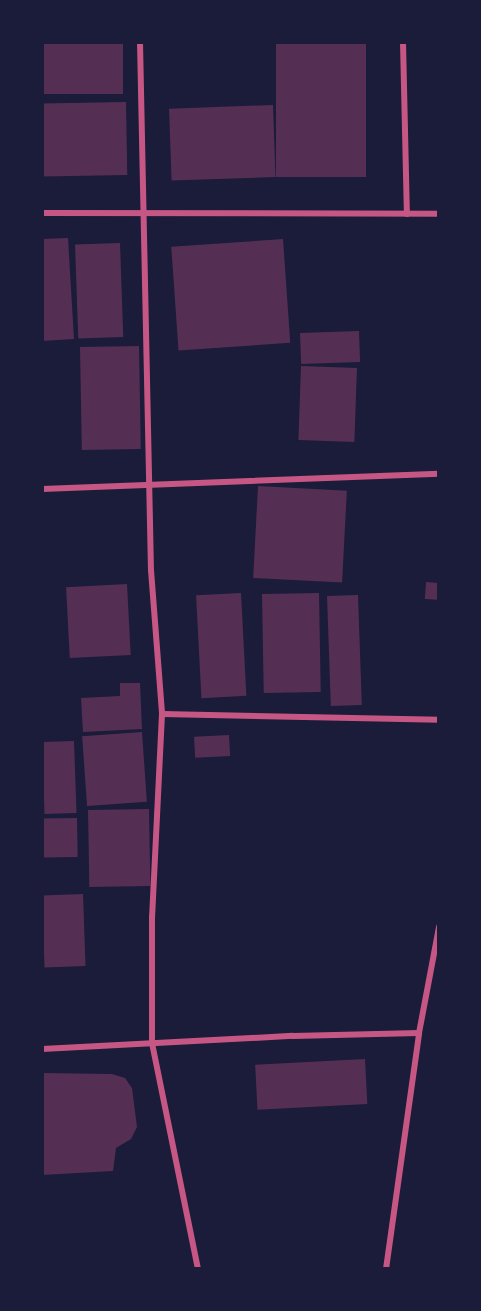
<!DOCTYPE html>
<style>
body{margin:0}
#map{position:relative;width:481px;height:1311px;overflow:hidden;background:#1b1b3a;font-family:Figtree,sans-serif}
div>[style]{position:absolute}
.building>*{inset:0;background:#542f53;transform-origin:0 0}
.minor>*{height:6px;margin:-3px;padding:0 3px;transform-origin:3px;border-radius:3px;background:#c65784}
span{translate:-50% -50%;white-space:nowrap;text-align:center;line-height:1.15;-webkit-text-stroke:5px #1b1b3a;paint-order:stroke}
.frame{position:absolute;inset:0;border:44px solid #1b1b3a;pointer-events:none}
</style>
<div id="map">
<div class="building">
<i style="left:42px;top:42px;width:81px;height:52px"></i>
<i style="left:276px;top:42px;width:90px;height:135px"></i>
<i style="left:126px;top:102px;width:73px;height:84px;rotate:89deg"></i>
<i style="left:273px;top:105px;width:72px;height:104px;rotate:88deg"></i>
<i style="clip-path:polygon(68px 238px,74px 339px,42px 341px,42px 239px)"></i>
<i style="left:283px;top:239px;width:104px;height:112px;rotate:86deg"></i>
<i style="left:120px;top:243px;width:94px;height:45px;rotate:88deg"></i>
<i style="left:359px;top:331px;width:31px;height:59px;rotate:88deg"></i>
<i style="left:139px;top:346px;width:103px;height:59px;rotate:89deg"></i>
<i style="left:301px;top:366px;width:56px;height:74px;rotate:2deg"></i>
<i style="left:258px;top:486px;width:89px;height:92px;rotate:3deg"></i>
<i style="left:426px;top:582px;width:13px;height:17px;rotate:4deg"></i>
<i style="left:127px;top:584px;width:71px;height:61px;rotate:87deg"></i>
<i style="left:241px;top:593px;width:103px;height:45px;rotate:87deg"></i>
<i style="left:319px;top:593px;width:99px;height:57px;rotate:89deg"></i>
<i style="left:358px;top:595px;width:110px;height:31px;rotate:88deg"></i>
<i style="clip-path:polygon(120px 683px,140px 683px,142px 729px,83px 732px,81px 698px,120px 696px)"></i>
<i style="left:142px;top:732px;width:70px;height:60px;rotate:86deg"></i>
<i style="left:229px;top:735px;width:21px;height:35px;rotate:87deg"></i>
<i style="left:74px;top:741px;width:72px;height:32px;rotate:88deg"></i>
<i style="left:149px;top:809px;width:77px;height:61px;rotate:89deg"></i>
<i style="left:77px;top:818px;width:39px;height:35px;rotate:89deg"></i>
<i style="left:83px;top:894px;width:72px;height:41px;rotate:88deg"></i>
<i style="left:365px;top:1059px;width:45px;height:110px;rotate:87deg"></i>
<i style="clip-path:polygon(42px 1073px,112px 1074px,125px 1078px,132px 1088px,137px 1127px,131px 1139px,116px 1148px,113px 1171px,42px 1175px)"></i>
</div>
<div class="minor">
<i style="left:140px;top:42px;width:528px;rotate:88.81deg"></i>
<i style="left:151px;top:570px;width:144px;rotate:85.6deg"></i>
<i style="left:162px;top:714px;width:203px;rotate:92.8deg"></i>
<i style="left:152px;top:917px;width:126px;rotate:90deg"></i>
<i style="left:152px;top:1043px;width:231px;rotate:78.5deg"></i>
<i style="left:403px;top:42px;width:172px;rotate:88.7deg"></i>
<i style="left:42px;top:213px;width:397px;rotate:0.1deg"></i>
<i style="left:42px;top:489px;width:397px;rotate:-2.2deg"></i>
<i style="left:162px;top:714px;width:277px;rotate:1.2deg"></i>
<i style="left:42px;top:1049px;width:251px;rotate:-3deg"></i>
<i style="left:293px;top:1036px;width:126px;rotate:-1.4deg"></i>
<i style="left:386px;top:1269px;width:238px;rotate:-82deg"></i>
<i style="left:419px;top:1033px;width:108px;rotate:-79.3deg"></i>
</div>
<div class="frame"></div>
</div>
